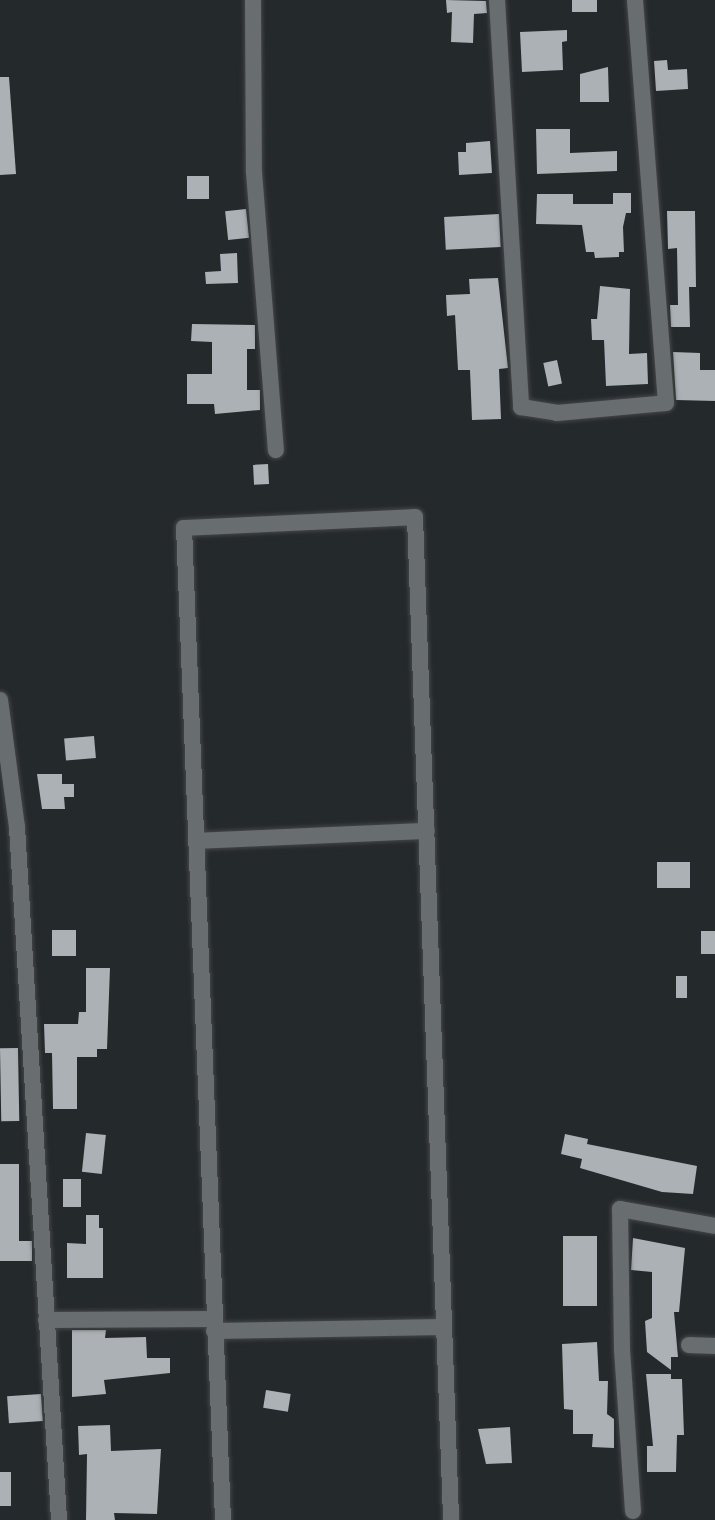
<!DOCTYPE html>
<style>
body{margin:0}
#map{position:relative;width:715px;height:1520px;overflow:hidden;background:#24292b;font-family:"Noto Sans",sans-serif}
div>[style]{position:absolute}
.building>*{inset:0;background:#abb1b4;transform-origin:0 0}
.roads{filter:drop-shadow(0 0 2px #434749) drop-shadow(0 0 2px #434749)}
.minor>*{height:16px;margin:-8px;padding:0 8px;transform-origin:8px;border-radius:8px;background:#686e70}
span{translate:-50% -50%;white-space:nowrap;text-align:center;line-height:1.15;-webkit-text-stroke:7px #0f1112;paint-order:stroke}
</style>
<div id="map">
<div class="building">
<i style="clip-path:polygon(446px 0,486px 1px,487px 13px,474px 14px,473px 43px,451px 42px,452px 12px,447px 13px)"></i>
<i style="left:572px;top:0;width:25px;height:12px"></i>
<i style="clip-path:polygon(567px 30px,567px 41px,562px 42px,563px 70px,522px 72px,520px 32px)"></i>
<i style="clip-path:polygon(667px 60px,668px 70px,687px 69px,688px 89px,656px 91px,654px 61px)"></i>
<i style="clip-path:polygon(608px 67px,609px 102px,580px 102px,580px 74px)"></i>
<i style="clip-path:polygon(0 77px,9px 77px,16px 174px,0 175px)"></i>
<i style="clip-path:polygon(536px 129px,570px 129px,570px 153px,617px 151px,617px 171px,537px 174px)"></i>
<i style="clip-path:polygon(490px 141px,492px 173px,459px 175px,458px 152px,466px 152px,466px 143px)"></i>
<i style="left:187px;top:176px;width:22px;height:23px"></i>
<i style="clip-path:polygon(613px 193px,631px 193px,631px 213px,626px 213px,623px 227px,624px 252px,619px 252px,619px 257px,595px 258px,594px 252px,586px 252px,582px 225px,536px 224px,537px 194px,573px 194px,573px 204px,613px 204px)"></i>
<i style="left:246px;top:209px;width:29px;height:21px;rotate:84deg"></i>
<i style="clip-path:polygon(667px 211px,695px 211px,696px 287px,689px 287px,690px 327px,671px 327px,670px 305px,678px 305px,677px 248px,668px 249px)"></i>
<i style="left:499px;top:214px;width:33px;height:55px;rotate:87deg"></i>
<i style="clip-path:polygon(237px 253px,238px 283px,206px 284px,205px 272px,221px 271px,220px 254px)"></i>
<i style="clip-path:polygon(498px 278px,508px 368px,499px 369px,501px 419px,472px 420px,470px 370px,458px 370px,455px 315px,447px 316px,446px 295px,470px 294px,469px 279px)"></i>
<i style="clip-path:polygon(600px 286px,630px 289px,629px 354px,647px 353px,648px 384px,606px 386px,604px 340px,592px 340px,591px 319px,597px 319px)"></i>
<i style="clip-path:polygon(192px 324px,255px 325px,255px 349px,247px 349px,247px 390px,260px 390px,260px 410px,215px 414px,214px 404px,187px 404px,187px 374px,212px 374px,212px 342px,191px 341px)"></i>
<i style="clip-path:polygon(673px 352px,700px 353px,700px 370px,715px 370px,715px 401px,676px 400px)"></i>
<i style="left:557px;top:360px;width:24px;height:14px;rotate:78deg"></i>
<i style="left:268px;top:464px;width:20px;height:15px;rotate:87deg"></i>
<i style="left:94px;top:736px;width:22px;height:30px;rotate:85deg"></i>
<i style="clip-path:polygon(37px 774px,62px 774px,62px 784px,74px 784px,74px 797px,64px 797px,65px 809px,42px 809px)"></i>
<i style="left:657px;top:862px;width:33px;height:26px"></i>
<i style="left:52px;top:930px;width:24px;height:26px"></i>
<i style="left:701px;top:931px;width:14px;height:23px"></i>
<i style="clip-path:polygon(86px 968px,110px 968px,107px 1049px,97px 1049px,97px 1057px,77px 1057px,77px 1109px,53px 1109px,52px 1053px,45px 1053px,44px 1024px,78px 1024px,79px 1012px,86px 1012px)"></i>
<i style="left:676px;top:976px;width:11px;height:22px"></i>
<i style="left:18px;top:1048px;width:73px;height:18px;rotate:89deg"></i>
<i style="left:86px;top:1133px;width:20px;height:39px;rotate:6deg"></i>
<i style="clip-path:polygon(565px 1134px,588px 1139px,587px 1144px,697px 1166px,693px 1194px,662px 1192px,580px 1168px,582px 1159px,561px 1154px)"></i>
<i style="clip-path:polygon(0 1164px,19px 1164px,19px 1241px,32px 1241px,32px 1261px,0 1261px)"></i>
<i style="left:63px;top:1179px;width:18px;height:28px"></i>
<i style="clip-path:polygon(86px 1215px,99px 1215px,99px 1228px,103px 1228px,103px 1278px,67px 1278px,67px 1243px,86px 1244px)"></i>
<i style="left:563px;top:1236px;width:34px;height:70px"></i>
<i style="clip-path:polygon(633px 1238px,685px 1248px,679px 1312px,674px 1312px,678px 1357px,671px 1357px,671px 1370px,647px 1352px,645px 1321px,652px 1318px,652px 1272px,631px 1270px)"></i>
<i style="clip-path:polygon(72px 1330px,106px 1330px,105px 1338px,146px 1337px,147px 1358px,170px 1358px,170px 1373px,104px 1380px,106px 1394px,72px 1397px)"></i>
<i style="clip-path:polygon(597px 1342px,599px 1381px,608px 1381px,607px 1414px,614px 1419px,614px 1448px,592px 1447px,593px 1434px,573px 1434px,573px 1410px,564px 1409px,562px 1344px)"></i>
<i style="clip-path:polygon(646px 1374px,671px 1374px,671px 1379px,682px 1379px,684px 1435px,677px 1435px,676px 1472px,647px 1472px,647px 1446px,653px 1446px)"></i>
<i style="left:266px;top:1390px;width:25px;height:18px;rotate:9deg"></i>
<i style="left:41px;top:1394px;width:27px;height:34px;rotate:86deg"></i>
<i style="clip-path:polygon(110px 1425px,111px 1451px,161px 1449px,157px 1514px,114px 1513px,115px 1520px,86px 1520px,87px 1454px,79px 1455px,78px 1426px)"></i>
<i style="clip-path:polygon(510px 1427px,512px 1463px,486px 1464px,478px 1429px)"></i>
<i style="left:0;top:1472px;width:11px;height:34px"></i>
</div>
<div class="roads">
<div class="minor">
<i style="left:253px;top:0;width:172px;rotate:89.7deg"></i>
<i style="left:254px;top:172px;width:279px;rotate:85.5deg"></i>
<i style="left:497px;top:0;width:408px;rotate:86.6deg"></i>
<i style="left:521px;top:407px;width:36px;rotate:9deg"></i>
<i style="left:557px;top:413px;width:109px;rotate:-5.2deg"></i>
<i style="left:666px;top:403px;width:404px;rotate:-94.4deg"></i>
<i style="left:0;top:700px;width:128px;rotate:82.4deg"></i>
<i style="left:17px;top:827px;width:694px;rotate:86.53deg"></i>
<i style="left:196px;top:841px;width:231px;rotate:-2.5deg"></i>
<i style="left:46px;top:1320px;width:168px;rotate:-0.3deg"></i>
<i style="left:214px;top:1331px;width:229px;rotate:-1deg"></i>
<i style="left:689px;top:1345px;width:26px;rotate:2deg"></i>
<i style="left:633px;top:1511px;width:161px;rotate:-93.9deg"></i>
<i style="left:622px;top:1350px;width:141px;rotate:-90.8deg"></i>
<i style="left:620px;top:1209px;width:97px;rotate:10.1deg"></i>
<i style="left:223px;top:1520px;width:993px;rotate:-92.25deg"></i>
<i style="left:184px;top:528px;width:231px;rotate:-2.7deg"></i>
<i style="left:415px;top:517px;width:1004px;rotate:87.94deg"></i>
</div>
</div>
</div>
